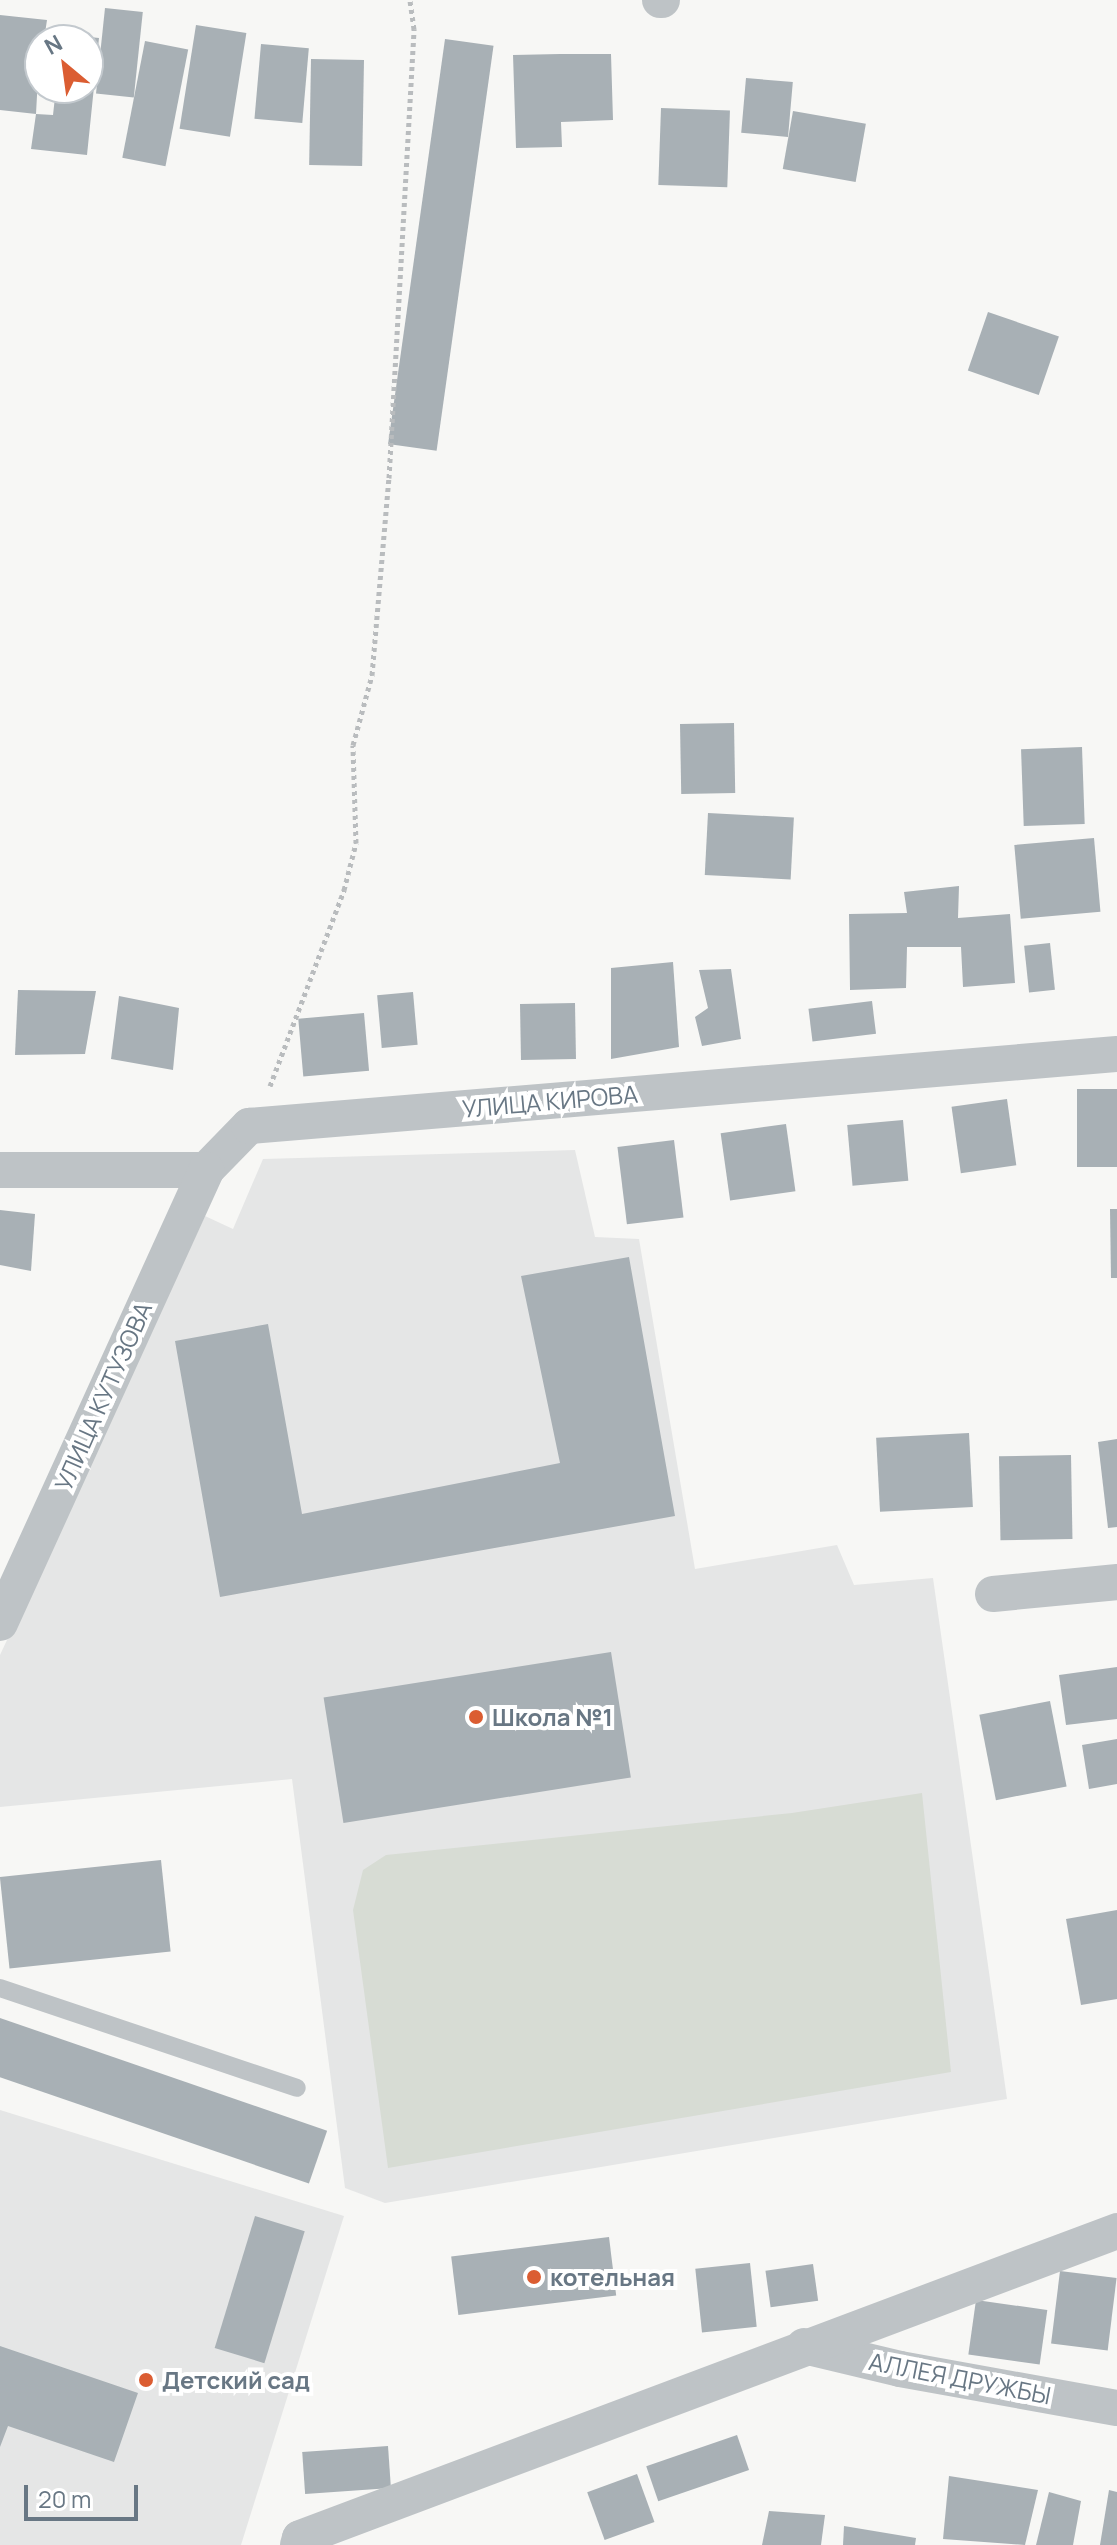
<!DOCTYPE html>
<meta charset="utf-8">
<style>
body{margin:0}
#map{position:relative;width:1117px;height:2545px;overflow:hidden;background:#f7f7f5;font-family:Manrope,sans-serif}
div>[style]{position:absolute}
.built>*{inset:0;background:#e5e6e6}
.green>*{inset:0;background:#d7dcd4}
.building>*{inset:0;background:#a8b0b5;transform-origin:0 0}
.path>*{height:5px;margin-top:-2.5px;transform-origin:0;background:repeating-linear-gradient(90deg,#b9bcbe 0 4px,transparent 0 8px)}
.service>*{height:18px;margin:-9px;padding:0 9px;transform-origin:9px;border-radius:9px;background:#bec3c6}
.minor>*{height:36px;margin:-18px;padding:0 18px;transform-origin:18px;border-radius:18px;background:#bec3c6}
.dots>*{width:22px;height:22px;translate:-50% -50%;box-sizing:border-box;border:4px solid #fff;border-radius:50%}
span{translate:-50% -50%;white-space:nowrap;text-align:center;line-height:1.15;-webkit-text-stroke:8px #fff;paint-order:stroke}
.street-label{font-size:24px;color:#687784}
.poi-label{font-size:24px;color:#687784;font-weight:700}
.left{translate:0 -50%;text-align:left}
.north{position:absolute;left:24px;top:24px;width:80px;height:80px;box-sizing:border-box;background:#fff;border:2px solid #c3c9ce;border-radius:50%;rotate:331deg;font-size:22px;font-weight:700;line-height:32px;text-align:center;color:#687784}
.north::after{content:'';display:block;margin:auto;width:28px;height:36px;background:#db5d32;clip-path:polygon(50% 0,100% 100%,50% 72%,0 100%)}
.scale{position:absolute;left:24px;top:2485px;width:114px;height:36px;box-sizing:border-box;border:4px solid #687784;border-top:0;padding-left:10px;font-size:24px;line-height:28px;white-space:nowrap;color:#687784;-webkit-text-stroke:6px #fff;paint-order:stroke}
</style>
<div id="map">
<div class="built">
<i style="clip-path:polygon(575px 1150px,595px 1237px,639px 1239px,695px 1569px,837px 1545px,854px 1585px,933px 1578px,1007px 2099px,385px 2203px,345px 2188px,292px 1779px,0 1807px,0 1655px,205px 1216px,233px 1229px,263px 1159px)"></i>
<i style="clip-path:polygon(0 2110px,344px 2216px,241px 2545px,0 2545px)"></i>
</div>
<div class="green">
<i style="clip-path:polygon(922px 1793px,951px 2072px,388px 2168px,353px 1910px,363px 1870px,386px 1855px,792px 1813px)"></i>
</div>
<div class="building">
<i style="left:105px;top:8px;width:38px;height:86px;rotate:6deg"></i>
<i style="clip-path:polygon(0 15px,47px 20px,44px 40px,40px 40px,36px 114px,0 110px)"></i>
<i style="left:196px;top:25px;width:51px;height:105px;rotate:9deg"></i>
<i style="clip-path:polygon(61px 34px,99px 38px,87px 155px,31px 149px,36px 114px,53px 115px,56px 88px,88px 88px,88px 40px,61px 40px)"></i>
<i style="left:445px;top:39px;width:49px;height:409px;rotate:8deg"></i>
<i style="left:145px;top:41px;width:44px;height:119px;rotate:11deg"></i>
<i style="left:261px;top:44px;width:48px;height:75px;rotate:5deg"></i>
<i style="clip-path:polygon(560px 54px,611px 54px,613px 120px,561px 122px,562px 147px,516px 148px,513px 55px)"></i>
<i style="left:311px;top:59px;width:53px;height:106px;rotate:1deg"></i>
<i style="left:746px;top:78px;width:47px;height:55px;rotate:5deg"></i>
<i style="left:661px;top:108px;width:69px;height:77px;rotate:2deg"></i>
<i style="left:793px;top:111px;width:74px;height:59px;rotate:10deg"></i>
<i style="left:988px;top:312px;width:75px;height:62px;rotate:19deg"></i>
<i style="left:734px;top:723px;width:70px;height:54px;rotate:89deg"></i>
<i style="left:1082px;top:747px;width:77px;height:61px;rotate:88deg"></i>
<i style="left:708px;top:813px;width:86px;height:62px;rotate:3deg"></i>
<i style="left:1094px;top:838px;width:74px;height:80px;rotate:85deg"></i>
<i style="clip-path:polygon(959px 886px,958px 918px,1010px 914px,1015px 983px,963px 987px,961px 947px,907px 947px,906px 988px,850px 990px,849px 914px,907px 913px,904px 892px)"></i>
<i style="left:1050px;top:943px;width:47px;height:26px;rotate:84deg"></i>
<i style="clip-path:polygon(673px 962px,679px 1047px,611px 1059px,611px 968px)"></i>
<i style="clip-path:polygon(731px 969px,741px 1039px,702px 1046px,695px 1017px,708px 1008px,699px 970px)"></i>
<i style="clip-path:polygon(18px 990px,96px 991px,85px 1054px,15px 1055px)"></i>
<i style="left:413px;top:992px;width:53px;height:36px;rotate:85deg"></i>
<i style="clip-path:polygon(119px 996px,179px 1008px,173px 1070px,111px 1059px)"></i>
<i style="left:872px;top:1001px;width:33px;height:64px;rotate:83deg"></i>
<i style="left:575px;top:1003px;width:56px;height:55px;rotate:89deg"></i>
<i style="left:364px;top:1013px;width:58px;height:66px;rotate:85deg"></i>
<i style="left:1117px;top:1089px;width:78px;height:40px;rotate:90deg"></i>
<i style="left:1007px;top:1099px;width:67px;height:56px;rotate:82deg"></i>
<i style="left:903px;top:1120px;width:61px;height:56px;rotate:85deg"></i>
<i style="left:786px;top:1124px;width:68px;height:66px;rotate:82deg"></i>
<i style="left:674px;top:1140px;width:78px;height:57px;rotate:83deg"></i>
<i style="clip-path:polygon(1110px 1209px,1117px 1209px,1117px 1278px,1111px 1278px)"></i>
<i style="clip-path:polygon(0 1210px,35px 1214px,31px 1271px,0 1265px)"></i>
<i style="clip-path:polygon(629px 1257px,675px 1516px,220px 1597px,175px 1341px,268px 1324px,302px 1514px,560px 1463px,521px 1276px)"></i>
<i style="left:969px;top:1433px;width:74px;height:93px;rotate:87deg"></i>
<i style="clip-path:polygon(1117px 1439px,1117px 1527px,1108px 1528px,1098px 1442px)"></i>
<i style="left:1071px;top:1455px;width:84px;height:72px;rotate:89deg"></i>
<i style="left:611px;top:1652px;width:127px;height:291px;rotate:81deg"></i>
<i style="clip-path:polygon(1117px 1667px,1117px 1719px,1066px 1725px,1059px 1675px)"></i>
<i style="left:1050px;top:1701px;width:87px;height:72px;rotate:79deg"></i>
<i style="clip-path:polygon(1117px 1739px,1117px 1784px,1089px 1789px,1082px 1745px)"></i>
<i style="left:161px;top:1860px;width:92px;height:162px;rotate:84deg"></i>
<i style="clip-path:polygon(1117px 1910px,1117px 1999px,1081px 2005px,1066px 1919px)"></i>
<i style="left:0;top:2018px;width:346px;height:56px;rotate:19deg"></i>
<i style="left:255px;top:2216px;width:52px;height:138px;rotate:17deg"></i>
<i style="left:609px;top:2237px;width:59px;height:159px;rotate:83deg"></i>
<i style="left:750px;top:2263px;width:64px;height:55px;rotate:84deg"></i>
<i style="left:813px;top:2264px;width:37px;height:48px;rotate:82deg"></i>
<i style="left:1060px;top:2271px;width:57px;height:73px;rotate:7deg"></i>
<i style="left:976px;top:2300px;width:72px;height:55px;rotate:8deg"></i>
<i style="clip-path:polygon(0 2346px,138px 2393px,114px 2462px,8px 2426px,0 2447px)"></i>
<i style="left:737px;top:2435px;width:37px;height:96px;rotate:71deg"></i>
<i style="left:388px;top:2446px;width:42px;height:86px;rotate:86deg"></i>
<i style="left:637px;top:2474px;width:51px;height:53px;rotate:70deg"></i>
<i style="clip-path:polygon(949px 2476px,1038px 2490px,1025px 2545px,943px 2539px)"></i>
<i style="clip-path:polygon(1109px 2490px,1117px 2492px,1117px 2545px,1100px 2545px)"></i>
<i style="clip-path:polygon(1049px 2492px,1081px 2501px,1073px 2545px,1036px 2545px)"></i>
<i style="clip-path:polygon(769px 2511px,825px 2515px,821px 2545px,762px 2545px)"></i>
<i style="clip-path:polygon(844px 2526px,916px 2538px,915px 2545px,843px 2545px)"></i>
</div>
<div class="path">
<i style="left:270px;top:1086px;width:210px;rotate:-69.3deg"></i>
<i style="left:344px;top:890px;width:49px;rotate:-75.7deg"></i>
<i style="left:356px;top:843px;width:98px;rotate:-91.8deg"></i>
<i style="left:353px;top:745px;width:73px;rotate:-74.8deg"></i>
<i style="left:372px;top:675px;width:198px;rotate:-85.1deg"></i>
<i style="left:389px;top:478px;width:450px;rotate:-86.8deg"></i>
<i style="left:414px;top:29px;width:29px;rotate:-98deg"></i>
</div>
<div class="service">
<i style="left:0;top:1988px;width:313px;rotate:18.6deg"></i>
</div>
<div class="minor">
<i style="left:660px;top:0;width:2px"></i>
<i style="left:0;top:1170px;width:206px"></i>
<i style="left:206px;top:1170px;width:62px;rotate:-45.7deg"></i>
<i style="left:249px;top:1126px;width:871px;rotate:-4.74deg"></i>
<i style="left:993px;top:1594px;width:125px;rotate:-5.5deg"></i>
<i style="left:0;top:1623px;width:498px;rotate:-65.5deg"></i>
<i style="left:804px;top:2346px;width:99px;rotate:13.5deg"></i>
<i style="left:900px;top:2369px;width:220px;rotate:10.2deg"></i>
<i style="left:298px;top:2545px;width:7px;rotate:-74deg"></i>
<i style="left:300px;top:2538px;width:873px;rotate:-20.59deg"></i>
</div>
<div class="dots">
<i style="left:476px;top:1717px;background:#db5d32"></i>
<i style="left:534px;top:2277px;background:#db5d32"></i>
<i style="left:146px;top:2380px;background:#db5d32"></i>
</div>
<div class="street-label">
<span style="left:550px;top:1101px;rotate:-5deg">УЛИЦА КИРОВА</span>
<span style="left:103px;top:1396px;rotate:-66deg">УЛИЦА КУТУЗОВА</span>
<span style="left:960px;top:2378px;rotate:11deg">АЛЛЕЯ ДРУЖБЫ</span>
</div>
<div class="poi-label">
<span class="left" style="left:492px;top:1717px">Школа №1</span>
<span class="left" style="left:550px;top:2277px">котельная</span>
<span class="left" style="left:162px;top:2380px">Детский сад</span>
</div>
<div class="north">N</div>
<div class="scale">20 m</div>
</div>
